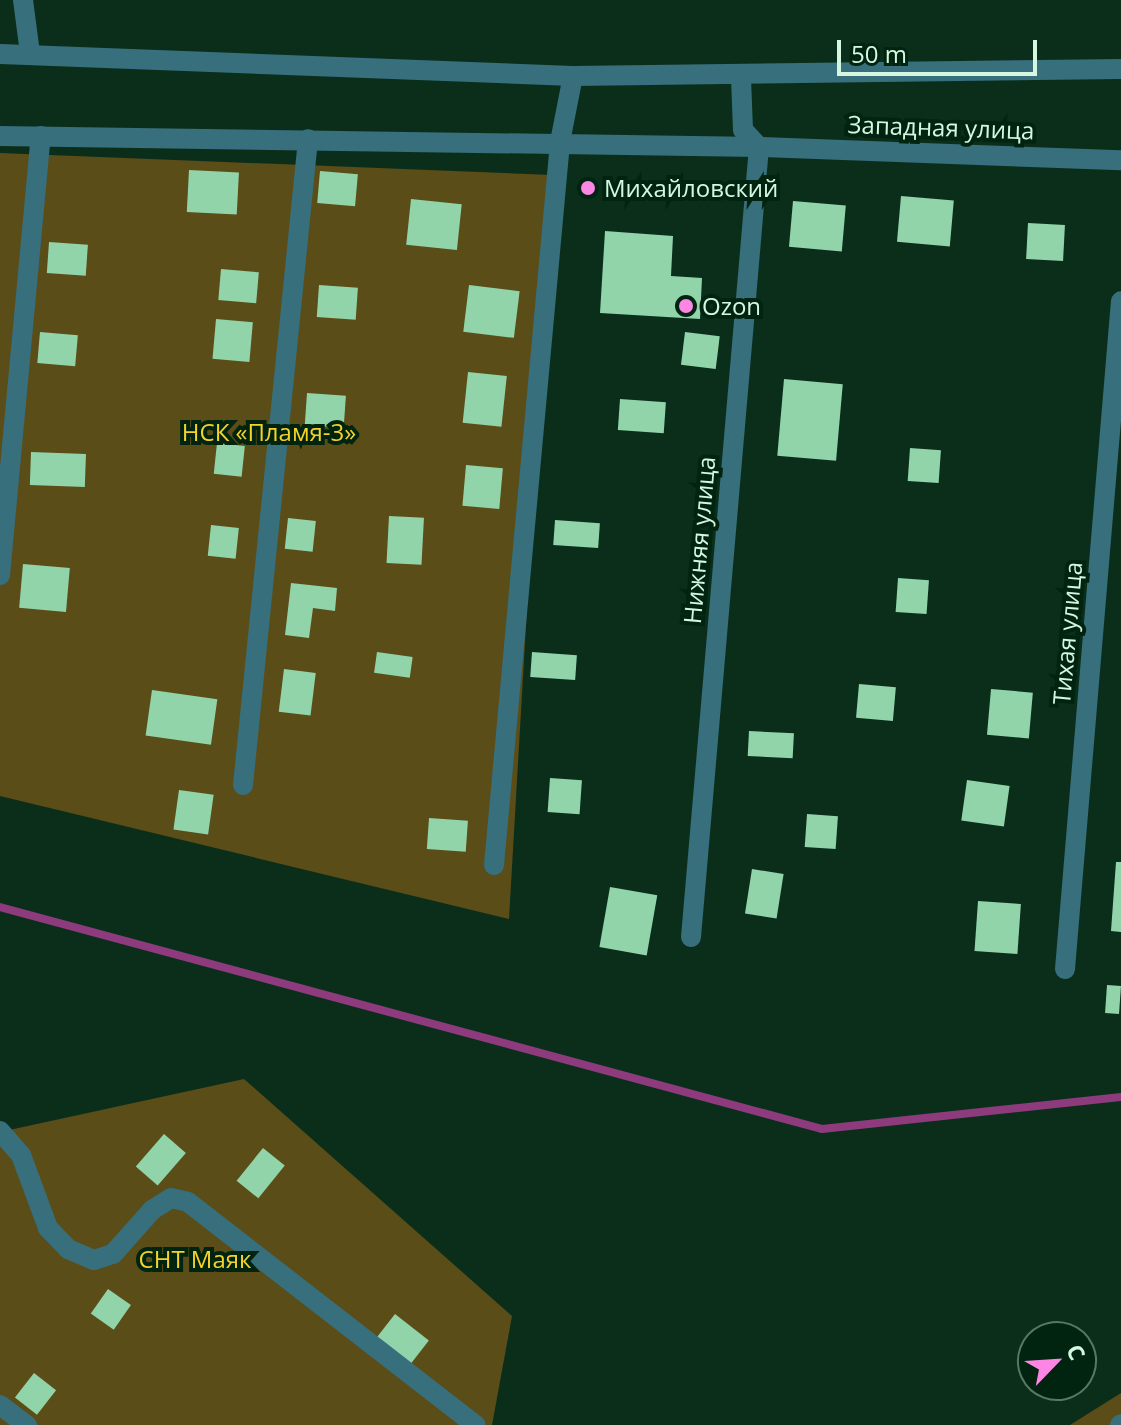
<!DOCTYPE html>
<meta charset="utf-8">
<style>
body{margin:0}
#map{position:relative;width:1121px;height:1425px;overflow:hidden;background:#0b2e1b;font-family:"Open Sans",sans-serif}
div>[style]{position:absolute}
.green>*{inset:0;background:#5a4d18}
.stream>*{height:8px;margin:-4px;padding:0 4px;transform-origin:4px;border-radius:4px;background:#8e3b7e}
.building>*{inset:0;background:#92d4aa;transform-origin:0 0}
.minor>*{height:20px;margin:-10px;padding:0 10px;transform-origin:10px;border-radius:10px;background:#376f7d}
.dots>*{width:22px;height:22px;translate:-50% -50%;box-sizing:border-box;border:4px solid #012411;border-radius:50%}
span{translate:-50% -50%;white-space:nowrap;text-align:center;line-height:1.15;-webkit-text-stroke:8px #012411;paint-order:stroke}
.street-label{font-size:24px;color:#d5f6e0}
.poi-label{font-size:24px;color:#d5f6e0}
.left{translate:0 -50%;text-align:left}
.park-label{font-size:24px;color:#f5d12a}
.north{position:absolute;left:1017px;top:1321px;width:80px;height:80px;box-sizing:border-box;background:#012411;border:2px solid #567864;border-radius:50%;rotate:65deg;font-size:22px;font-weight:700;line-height:32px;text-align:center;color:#d5f6e0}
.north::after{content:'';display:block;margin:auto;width:28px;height:36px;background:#fc86e3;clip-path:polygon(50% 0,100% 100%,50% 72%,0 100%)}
.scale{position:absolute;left:837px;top:40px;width:200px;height:36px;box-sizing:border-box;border:4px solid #d5f6e0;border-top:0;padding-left:10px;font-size:24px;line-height:28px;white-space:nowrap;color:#d5f6e0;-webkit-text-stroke:6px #012411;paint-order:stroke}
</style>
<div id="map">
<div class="green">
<i style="clip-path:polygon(0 153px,552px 175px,509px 919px,0 796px)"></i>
<i style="clip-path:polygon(244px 1079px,512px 1316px,492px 1425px,0 1425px,0 1132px)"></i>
<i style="clip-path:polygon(1121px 1393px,1121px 1425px,1070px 1425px)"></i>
</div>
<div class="stream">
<i style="left:0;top:907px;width:851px;rotate:15.11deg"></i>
<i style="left:822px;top:1129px;width:301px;rotate:-6.1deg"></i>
</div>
<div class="building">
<i style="left:189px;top:170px;width:50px;height:42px;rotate:3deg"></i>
<i style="left:320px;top:171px;width:38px;height:32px;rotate:5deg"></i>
<i style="left:901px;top:196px;width:53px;height:46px;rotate:5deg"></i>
<i style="left:411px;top:199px;width:51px;height:46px;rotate:6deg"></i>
<i style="left:793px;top:201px;width:53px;height:46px;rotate:5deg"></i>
<i style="left:1028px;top:223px;width:37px;height:36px;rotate:3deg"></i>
<i style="clip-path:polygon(605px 231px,673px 236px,671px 276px,702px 278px,700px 319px,600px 313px)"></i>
<i style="left:49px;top:242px;width:39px;height:31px;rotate:4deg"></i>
<i style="left:221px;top:269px;width:38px;height:31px;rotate:5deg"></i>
<i style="left:319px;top:285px;width:39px;height:32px;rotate:4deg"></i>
<i style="left:469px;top:285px;width:51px;height:47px;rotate:7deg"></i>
<i style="left:216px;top:319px;width:37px;height:40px;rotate:5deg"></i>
<i style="left:40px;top:332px;width:38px;height:31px;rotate:5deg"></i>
<i style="left:685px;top:332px;width:35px;height:33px;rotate:7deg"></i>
<i style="left:468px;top:372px;width:39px;height:51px;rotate:6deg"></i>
<i style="left:784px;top:379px;width:59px;height:77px;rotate:5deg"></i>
<i style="left:307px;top:393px;width:39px;height:32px;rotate:4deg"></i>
<i style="left:620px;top:399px;width:46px;height:31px;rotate:4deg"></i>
<i style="left:217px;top:443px;width:28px;height:31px;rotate:6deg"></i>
<i style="left:910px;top:448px;width:31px;height:33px;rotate:4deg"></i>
<i style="left:31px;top:452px;width:55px;height:33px;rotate:2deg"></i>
<i style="left:466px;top:465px;width:37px;height:41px;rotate:5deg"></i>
<i style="left:389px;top:516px;width:35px;height:47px;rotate:3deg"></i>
<i style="left:288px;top:518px;width:28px;height:31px;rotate:6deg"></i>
<i style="left:555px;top:520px;width:45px;height:25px;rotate:4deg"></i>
<i style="left:211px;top:525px;width:28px;height:31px;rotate:6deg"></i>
<i style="left:23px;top:564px;width:47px;height:44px;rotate:5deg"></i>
<i style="left:898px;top:578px;width:31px;height:34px;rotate:4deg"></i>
<i style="clip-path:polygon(291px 583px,337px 588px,335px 611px,313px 608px,309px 638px,285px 635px)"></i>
<i style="left:377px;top:652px;width:36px;height:21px;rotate:8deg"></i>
<i style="left:532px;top:652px;width:45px;height:25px;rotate:4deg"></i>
<i style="left:284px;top:669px;width:32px;height:43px;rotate:7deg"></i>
<i style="left:859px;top:684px;width:37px;height:34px;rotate:5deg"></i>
<i style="left:991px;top:689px;width:42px;height:46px;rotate:5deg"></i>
<i style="left:152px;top:690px;width:66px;height:46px;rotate:8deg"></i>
<i style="left:749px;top:731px;width:45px;height:25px;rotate:3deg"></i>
<i style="left:550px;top:778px;width:32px;height:34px;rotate:4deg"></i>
<i style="left:967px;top:780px;width:43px;height:41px;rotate:8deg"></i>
<i style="left:179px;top:790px;width:35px;height:40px;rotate:8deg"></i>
<i style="left:807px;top:814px;width:31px;height:33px;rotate:4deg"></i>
<i style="left:429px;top:818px;width:39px;height:31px;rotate:4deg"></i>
<i style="clip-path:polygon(1116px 862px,1121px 862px,1121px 932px,1111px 931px)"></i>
<i style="left:752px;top:869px;width:32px;height:45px;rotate:9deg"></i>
<i style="left:610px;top:887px;width:48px;height:61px;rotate:10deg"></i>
<i style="left:978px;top:901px;width:43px;height:50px;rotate:4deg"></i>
<i style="left:1107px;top:985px;width:14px;height:28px;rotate:4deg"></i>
<i style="left:164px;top:1134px;width:29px;height:43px;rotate:41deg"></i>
<i style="left:263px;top:1148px;width:28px;height:42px;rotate:39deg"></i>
<i style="left:108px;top:1289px;width:28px;height:30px;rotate:35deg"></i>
<i style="left:395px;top:1314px;width:43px;height:37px;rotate:38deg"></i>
<i style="left:34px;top:1373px;width:28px;height:31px;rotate:38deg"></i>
</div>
<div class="minor">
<i style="left:23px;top:0;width:53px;rotate:82.5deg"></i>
<i style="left:0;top:54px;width:573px;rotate:2.2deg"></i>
<i style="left:573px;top:76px;width:548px;rotate:-0.73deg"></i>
<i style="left:0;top:136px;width:759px;rotate:0.83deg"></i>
<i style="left:759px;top:147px;width:23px;rotate:-133deg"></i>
<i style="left:743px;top:130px;width:53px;rotate:-92.2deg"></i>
<i style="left:0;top:575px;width:441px;rotate:-84.7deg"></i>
<i style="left:243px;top:785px;width:649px;rotate:-84.25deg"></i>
<i style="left:494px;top:865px;width:726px;rotate:-84.78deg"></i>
<i style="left:560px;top:142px;width:67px;rotate:-78.9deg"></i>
<i style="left:691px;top:937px;width:793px;rotate:-85.08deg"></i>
<i style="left:759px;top:147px;width:362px;rotate:2.1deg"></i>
<i style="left:1065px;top:969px;width:670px;rotate:-85.21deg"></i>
<i style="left:0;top:1131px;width:32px;rotate:49deg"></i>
<i style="left:21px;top:1155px;width:78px;rotate:69.7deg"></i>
<i style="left:48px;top:1228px;width:29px;rotate:46deg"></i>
<i style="left:68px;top:1249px;width:28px;rotate:23deg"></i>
<i style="left:94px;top:1260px;width:20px;rotate:-18deg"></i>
<i style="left:113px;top:1254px;width:59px;rotate:-48.4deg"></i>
<i style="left:152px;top:1210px;width:22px;rotate:-32deg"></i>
<i style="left:171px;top:1198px;width:17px;rotate:13deg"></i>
<i style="left:188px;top:1202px;width:364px;rotate:37.8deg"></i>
<i style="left:0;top:1405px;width:34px;rotate:37deg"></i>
<i style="left:1120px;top:1425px;width:1px;rotate:-45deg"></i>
</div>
<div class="dots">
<i style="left:588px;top:188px;background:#fc86e3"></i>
<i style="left:686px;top:306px;background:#fc86e3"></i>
</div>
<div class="street-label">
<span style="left:941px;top:127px;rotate:2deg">Западная улица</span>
<span style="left:699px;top:540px;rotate:-85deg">Нижняя улица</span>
<span style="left:1067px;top:633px;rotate:-85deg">Тихая улица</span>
</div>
<div class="poi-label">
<span class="left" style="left:604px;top:188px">Михайловский</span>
<span class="left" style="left:702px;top:306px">Ozon</span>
</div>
<div class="park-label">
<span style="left:269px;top:432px">НСК «Пламя-3»</span>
<span style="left:195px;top:1259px">СНТ Маяк</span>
</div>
<div class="north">С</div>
<div class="scale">50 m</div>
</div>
